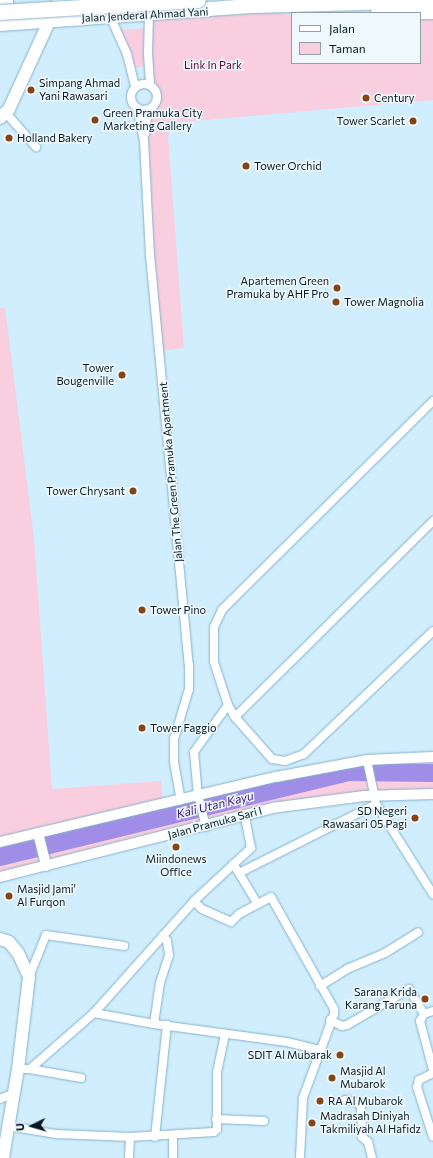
<!DOCTYPE html>
<style>
body{margin:0}
#map{position:relative;width:433px;height:1158px;overflow:hidden;background:#d1eefe;font-family:Commissioner,sans-serif}
div>[style]{position:absolute}
.green>*{inset:0;background:#f9cedf}
.river>*{height:18px;margin:-9px;padding:0 9px;transform-origin:9px;border-radius:9px;background:#a08de7}
.roads{filter:drop-shadow(0 0 1px #84b3cd) drop-shadow(0 0 1px #84b3cd)}
.minor>*{height:8px;margin:-4px;padding:0 4px;transform-origin:4px;border-radius:4px;background:#fff}
.minor>.ring{margin:-4px;padding:0;box-sizing:content-box;background:none;border:8px solid #fff;border-radius:50%}
.tertiary>*{height:10px;margin:-5px;padding:0 5px;transform-origin:5px;border-radius:5px;background:#fff}
.secondary>*{height:12px;margin:-6px;padding:0 6px;transform-origin:6px;border-radius:6px;background:#fff}
.trunk>*{height:14px;margin:-7px;padding:0 7px;transform-origin:7px;border-radius:7px;background:#fff}
.bridges{filter:drop-shadow(0 0 1px #84b3cd) drop-shadow(0 0 1px #84b3cd)}
.motorway-bridge>*{height:15px;margin:-7.5px;padding:0 7.5px;transform-origin:7.5px;border-radius:7.5px;background:#fff}
.dots>*{width:11px;height:11px;translate:-50% -50%;box-sizing:border-box;border:2px solid #eef8fd;border-radius:50%}
span{translate:-50% -50%;white-space:nowrap;text-align:center;line-height:1.15;-webkit-text-stroke:3px #eef8fd;paint-order:stroke}
.street-label{font-size:11px;color:#071a23}
.park-label{font-size:11px;color:#60053a}
.poi-label{font-size:11px;color:#071a23}
.left{translate:0 -50%;text-align:left}
.right{translate:-100% -50%;text-align:right}
.water-label{font-size:12px;color:#3c137d;font-style:italic}
.legend{position:absolute;left:291px;top:12px;width:130px;height:52px;box-sizing:border-box;background:#eef8fd;border:1px solid #929fa6;margin:0;padding:5px 7px;list-style:none;font-size:12px;color:#071a23}
.legend li{display:flex;align-items:center;gap:8px;height:20px}
.legend b{width:20px;border:1px solid #929fa6}
.north{position:absolute;left:12px;top:1106px;width:40px;height:40px;-webkit-text-stroke:3px #eef8fd;paint-order:stroke;rotate:265deg;font-size:11px;font-weight:700;line-height:16px;text-align:center;color:#071a23}
.north::after{content:'';display:block;margin:auto;width:14px;height:18px;background:#071a23;clip-path:polygon(50% 0,100% 100%,50% 72%,0 100%)}
</style>
<div id="map">
<div class="green">
<i style="clip-path:polygon(247px 8px,292px 15px,292px 63px,420px 63px,420px 13px,433px 12px,433px 100px,172px 123px,168px 136px,184px 348px,160px 351px,144px 141px,154px 97px,149px 13px)"></i>
<i style="clip-path:polygon(145px 28px,145px 67px,133px 68px,120px 30px)"></i>
<i style="clip-path:polygon(5px 307px,34px 539px,52px 789px,161px 781px,163px 804px,369px 759px,433px 757px,433px 795px,272px 808px,0 877px,0 308px)"></i>
</div>
<div class="river">
<i style="left:0;top:857px;width:360px;rotate:-13.7deg"></i>
<i style="left:350px;top:772px;width:83px;rotate:0.7deg"></i>
</div>
<div class="roads">
<div class="minor">
<i style="left:149px;top:13px;width:41px;rotate:91.4deg"></i>
<i style="left:148px;top:54px;width:30px;rotate:86deg"></i>
<i style="left:110px;top:16px;width:42px;rotate:65.9deg"></i>
<i style="left:127px;top:54px;width:34px;rotate:76deg"></i>
<i class="ring" style="left:131px;top:84px;width:18px;height:18px"></i>
<i style="left:137px;top:108px;width:34px;rotate:78deg"></i>
<i style="left:144px;top:141px;width:114px;rotate:87deg"></i>
<i style="left:150px;top:255px;width:412px;rotate:84.6deg"></i>
<i style="left:189px;top:665px;width:24px;rotate:90deg"></i>
<i style="left:189px;top:689px;width:52px;rotate:106.7deg"></i>
<i style="left:174px;top:739px;width:23px;rotate:90deg"></i>
<i style="left:174px;top:762px;width:39px;rotate:80deg"></i>
<i style="left:5px;top:112px;width:47px;rotate:48.5deg"></i>
<i style="left:145px;top:134px;width:24px;rotate:-83deg"></i>
<i style="left:433px;top:401px;width:297px;rotate:135.3deg"></i>
<i style="left:222px;top:610px;width:19px;rotate:115deg"></i>
<i style="left:214px;top:627px;width:35px;rotate:90deg"></i>
<i style="left:214px;top:662px;width:45px;rotate:72deg"></i>
<i style="left:228px;top:705px;width:14px;rotate:60deg"></i>
<i style="left:235px;top:717px;width:56px;rotate:48.6deg"></i>
<i style="left:272px;top:759px;width:13px;rotate:9deg"></i>
<i style="left:285px;top:761px;width:20px;rotate:-20deg"></i>
<i style="left:304px;top:754px;width:178px;rotate:-43.6deg"></i>
<i style="left:235px;top:717px;width:279px;rotate:-44.7deg"></i>
<i style="left:367px;top:760px;width:45px;rotate:78.4deg"></i>
<i style="left:376px;top:804px;width:107px;rotate:57.7deg"></i>
<i style="left:206px;top:827px;width:32px;rotate:-104deg"></i>
<i style="left:198px;top:796px;width:44px;rotate:-95.2deg"></i>
<i style="left:194px;top:752px;width:58px;rotate:-54.1deg"></i>
<i style="left:233px;top:864px;width:11px;rotate:56deg"></i>
<i style="left:239px;top:873px;width:153px;rotate:-26.7deg"></i>
<i style="left:239px;top:873px;width:35px;rotate:59deg"></i>
<i style="left:194px;top:901px;width:11px;rotate:45deg"></i>
<i style="left:202px;top:909px;width:32px;rotate:24deg"></i>
<i style="left:231px;top:922px;width:11px;rotate:-45deg"></i>
<i style="left:239px;top:914px;width:36px;rotate:-28deg"></i>
<i style="left:271px;top:897px;width:129px;rotate:60.6deg"></i>
<i style="left:334px;top:1009px;width:5px;rotate:90deg"></i>
<i style="left:334px;top:1014px;width:90px;rotate:110.3deg"></i>
<i style="left:303px;top:1098px;width:60px;rotate:92.9deg"></i>
<i style="left:29px;top:977px;width:45px;rotate:-68deg"></i>
<i style="left:46px;top:935px;width:79px;rotate:8deg"></i>
<i style="left:320px;top:986px;width:32px;rotate:-32deg"></i>
<i style="left:347px;top:969px;width:41px;rotate:-22.8deg"></i>
<i style="left:385px;top:953px;width:39px;rotate:-32deg"></i>
<i style="left:433px;top:1011px;width:9px;rotate:162deg"></i>
<i style="left:424px;top:1014px;width:8px;rotate:120deg"></i>
<i style="left:420px;top:1021px;width:51px;rotate:75.1deg"></i>
<i style="left:94px;top:1013px;width:61px;rotate:10.4deg"></i>
<i style="left:154px;top:1024px;width:134px;rotate:7.7deg"></i>
<i style="left:287px;top:1042px;width:34px;rotate:14deg"></i>
<i style="left:330px;top:1020px;width:13px;rotate:27deg"></i>
<i style="left:342px;top:1026px;width:5px;rotate:-11deg"></i>
<i style="left:347px;top:1025px;width:72px;rotate:-30.1deg"></i>
<i style="left:409px;top:989px;width:29px;rotate:59deg"></i>
<i style="left:154px;top:1024px;width:41px;rotate:-81.7deg"></i>
<i style="left:160px;top:983px;width:29px;rotate:-72deg"></i>
<i style="left:169px;top:955px;width:14px;rotate:-98deg"></i>
<i style="left:167px;top:941px;width:7px;rotate:-124deg"></i>
<i style="left:18px;top:1069px;width:12px"></i>
<i style="left:30px;top:1069px;width:85px;rotate:-41.2deg"></i>
<i style="left:94px;top:1013px;width:150px;rotate:-48.2deg"></i>
<i style="left:194px;top:901px;width:78px;rotate:-42.9deg"></i>
<i style="left:251px;top:848px;width:33px;rotate:-101deg"></i>
<i style="left:30px;top:1069px;width:52px;rotate:10deg"></i>
<i style="left:433px;top:1073px;width:16px;rotate:153deg"></i>
<i style="left:419px;top:1080px;width:7px;rotate:106deg"></i>
<i style="left:417px;top:1087px;width:52px;rotate:72.3deg"></i>
<i style="left:0;top:1099px;width:15px;rotate:-23deg"></i>
<i style="left:345px;top:1100px;width:11px;rotate:10deg"></i>
<i style="left:356px;top:1102px;width:6px;rotate:39deg"></i>
<i style="left:361px;top:1106px;width:31px;rotate:88deg"></i>
<i style="left:362px;top:1137px;width:8px;rotate:40deg"></i>
<i style="left:368px;top:1142px;width:16px;rotate:76deg"></i>
<i style="left:216px;top:1119px;width:48px;rotate:2.4deg"></i>
<i style="left:8px;top:1126px;width:49px;rotate:9.5deg"></i>
<i style="left:56px;top:1134px;width:74px;rotate:2.3deg"></i>
<i style="left:130px;top:1137px;width:84px;rotate:-3.4deg"></i>
<i style="left:214px;top:1132px;width:4px;rotate:-45deg"></i>
<i style="left:217px;top:1129px;width:57px;rotate:-90deg"></i>
<i style="left:217px;top:1072px;width:39px;rotate:-78deg"></i>
<i style="left:173px;top:1135px;width:23px;rotate:90deg"></i>
<i style="left:155px;top:1137px;width:113px;rotate:-83.9deg"></i>
<i style="left:129px;top:1158px;width:21px;rotate:-87deg"></i>
</div>
<div class="tertiary">
<i style="left:38px;top:833px;width:34px;rotate:76deg"></i>
<i style="left:0;top:842px;width:284px;rotate:-13.3deg"></i>
<i style="left:276px;top:777px;width:93px;rotate:-10.6deg"></i>
<i style="left:367px;top:760px;width:66px;rotate:-2.6deg"></i>
<i style="left:0;top:877px;width:281px;rotate:-14.2deg"></i>
<i style="left:272px;top:808px;width:93px;rotate:-7.4deg"></i>
<i style="left:364px;top:796px;width:69px;rotate:-1.7deg"></i>
</div>
<div class="secondary">
<i style="left:0;top:118px;width:13px;rotate:-45deg"></i>
<i style="left:9px;top:109px;width:120px;rotate:-65.4deg"></i>
<i style="left:0;top:939px;width:9px;rotate:18deg"></i>
<i style="left:9px;top:942px;width:14px;rotate:51deg"></i>
<i style="left:18px;top:953px;width:26px;rotate:65deg"></i>
<i style="left:29px;top:977px;width:93px;rotate:96.8deg"></i>
<i style="left:18px;top:1069px;width:90px;rotate:99.6deg"></i>
</div>
<div class="trunk">
<i style="left:6px;top:0;width:23px;rotate:85deg"></i>
<i style="left:378px;top:13px;width:55px;rotate:-1deg"></i>
<i style="left:0;top:24px;width:255px;rotate:-4.1deg"></i>
<i style="left:254px;top:6px;width:179px;rotate:-1.6deg"></i>
</div>
</div>
<div class="bridges">
<div class="motorway-bridge">
<i style="left:0;top:12px;width:198px;rotate:-3.5deg"></i>
</div>
</div>
<div class="dots">
<i style="left:31px;top:90px;background:#864412"></i>
<i style="left:366px;top:98px;background:#864412"></i>
<i style="left:95px;top:120px;background:#864412"></i>
<i style="left:413px;top:121px;background:#864412"></i>
<i style="left:9px;top:138px;background:#864412"></i>
<i style="left:246px;top:166px;background:#864412"></i>
<i style="left:337px;top:288px;background:#864412"></i>
<i style="left:336px;top:302px;background:#864412"></i>
<i style="left:122px;top:375px;background:#864412"></i>
<i style="left:133px;top:491px;background:#864412"></i>
<i style="left:142px;top:610px;background:#864412"></i>
<i style="left:142px;top:728px;background:#864412"></i>
<i style="left:415px;top:818px;background:#864412"></i>
<i style="left:176px;top:847px;background:#864412"></i>
<i style="left:9px;top:896px;background:#864412"></i>
<i style="left:425px;top:999px;background:#864412"></i>
<i style="left:340px;top:1055px;background:#864412"></i>
<i style="left:332px;top:1078px;background:#864412"></i>
<i style="left:320px;top:1101px;background:#864412"></i>
<i style="left:312px;top:1123px;background:#864412"></i>
</div>
<div class="street-label">
<span style="left:145px;top:15px;rotate:-3deg">Jalan Jenderal Ahmad Yani</span>
<span style="left:171px;top:472px;rotate:-95deg">Jalan The Green Pramuka Apartment</span>
<span style="left:215px;top:823px;rotate:-15deg">Jalan Pramuka Sari I</span>
</div>
<div class="park-label">
<span style="left:213px;top:65px">Link In Park</span>
</div>
<div class="poi-label">
<span class="left" style="left:39px;top:90px">Simpang Ahmad<br>Yani Rawasari</span>
<span class="left" style="left:374px;top:98px">Century</span>
<span class="left" style="left:103px;top:120px">Green Pramuka City<br>Marketing Gallery</span>
<span class="right" style="left:405px;top:121px">Tower Scarlet</span>
<span class="left" style="left:17px;top:138px">Holland Bakery</span>
<span class="left" style="left:254px;top:166px">Tower Orchid</span>
<span class="right" style="left:329px;top:288px">Apartemen Green<br>Pramuka by AHF Pro</span>
<span class="left" style="left:344px;top:302px">Tower Magnolia</span>
<span class="right" style="left:114px;top:375px">Tower<br>Bougenville</span>
<span class="right" style="left:125px;top:491px">Tower Chrysant</span>
<span class="left" style="left:150px;top:610px">Tower Pino</span>
<span class="left" style="left:150px;top:728px">Tower Faggio</span>
<span class="right" style="left:407px;top:818px">SD Negeri<br>Rawasari 05 Pagi</span>
<span style="left:176px;top:866px">Miindonews<br>Office</span>
<span class="left" style="left:17px;top:896px">Masjid Jami'<br>Al Furqon</span>
<span class="right" style="left:417px;top:999px">Sarana Krida<br>Karang Taruna</span>
<span class="right" style="left:332px;top:1055px">SDIT Al Mubarak</span>
<span class="left" style="left:340px;top:1078px">Masjid Al<br>Mubarok</span>
<span class="left" style="left:328px;top:1101px">RA Al Mubarok</span>
<span class="left" style="left:320px;top:1123px">Madrasah Diniyah<br>Takmiliyah Al Hafidz</span>
</div>
<div class="water-label">
<span style="left:215px;top:805px;rotate:-14deg">Kali Utan Kayu</span>
</div>
<ul class="legend">
<li><b style="height:5px;background:#fff"></b>Jalan</li>
<li><b style="height:11px;background:#f9cedf"></b>Taman</li>
</ul>
<div class="north">U</div>
</div>
